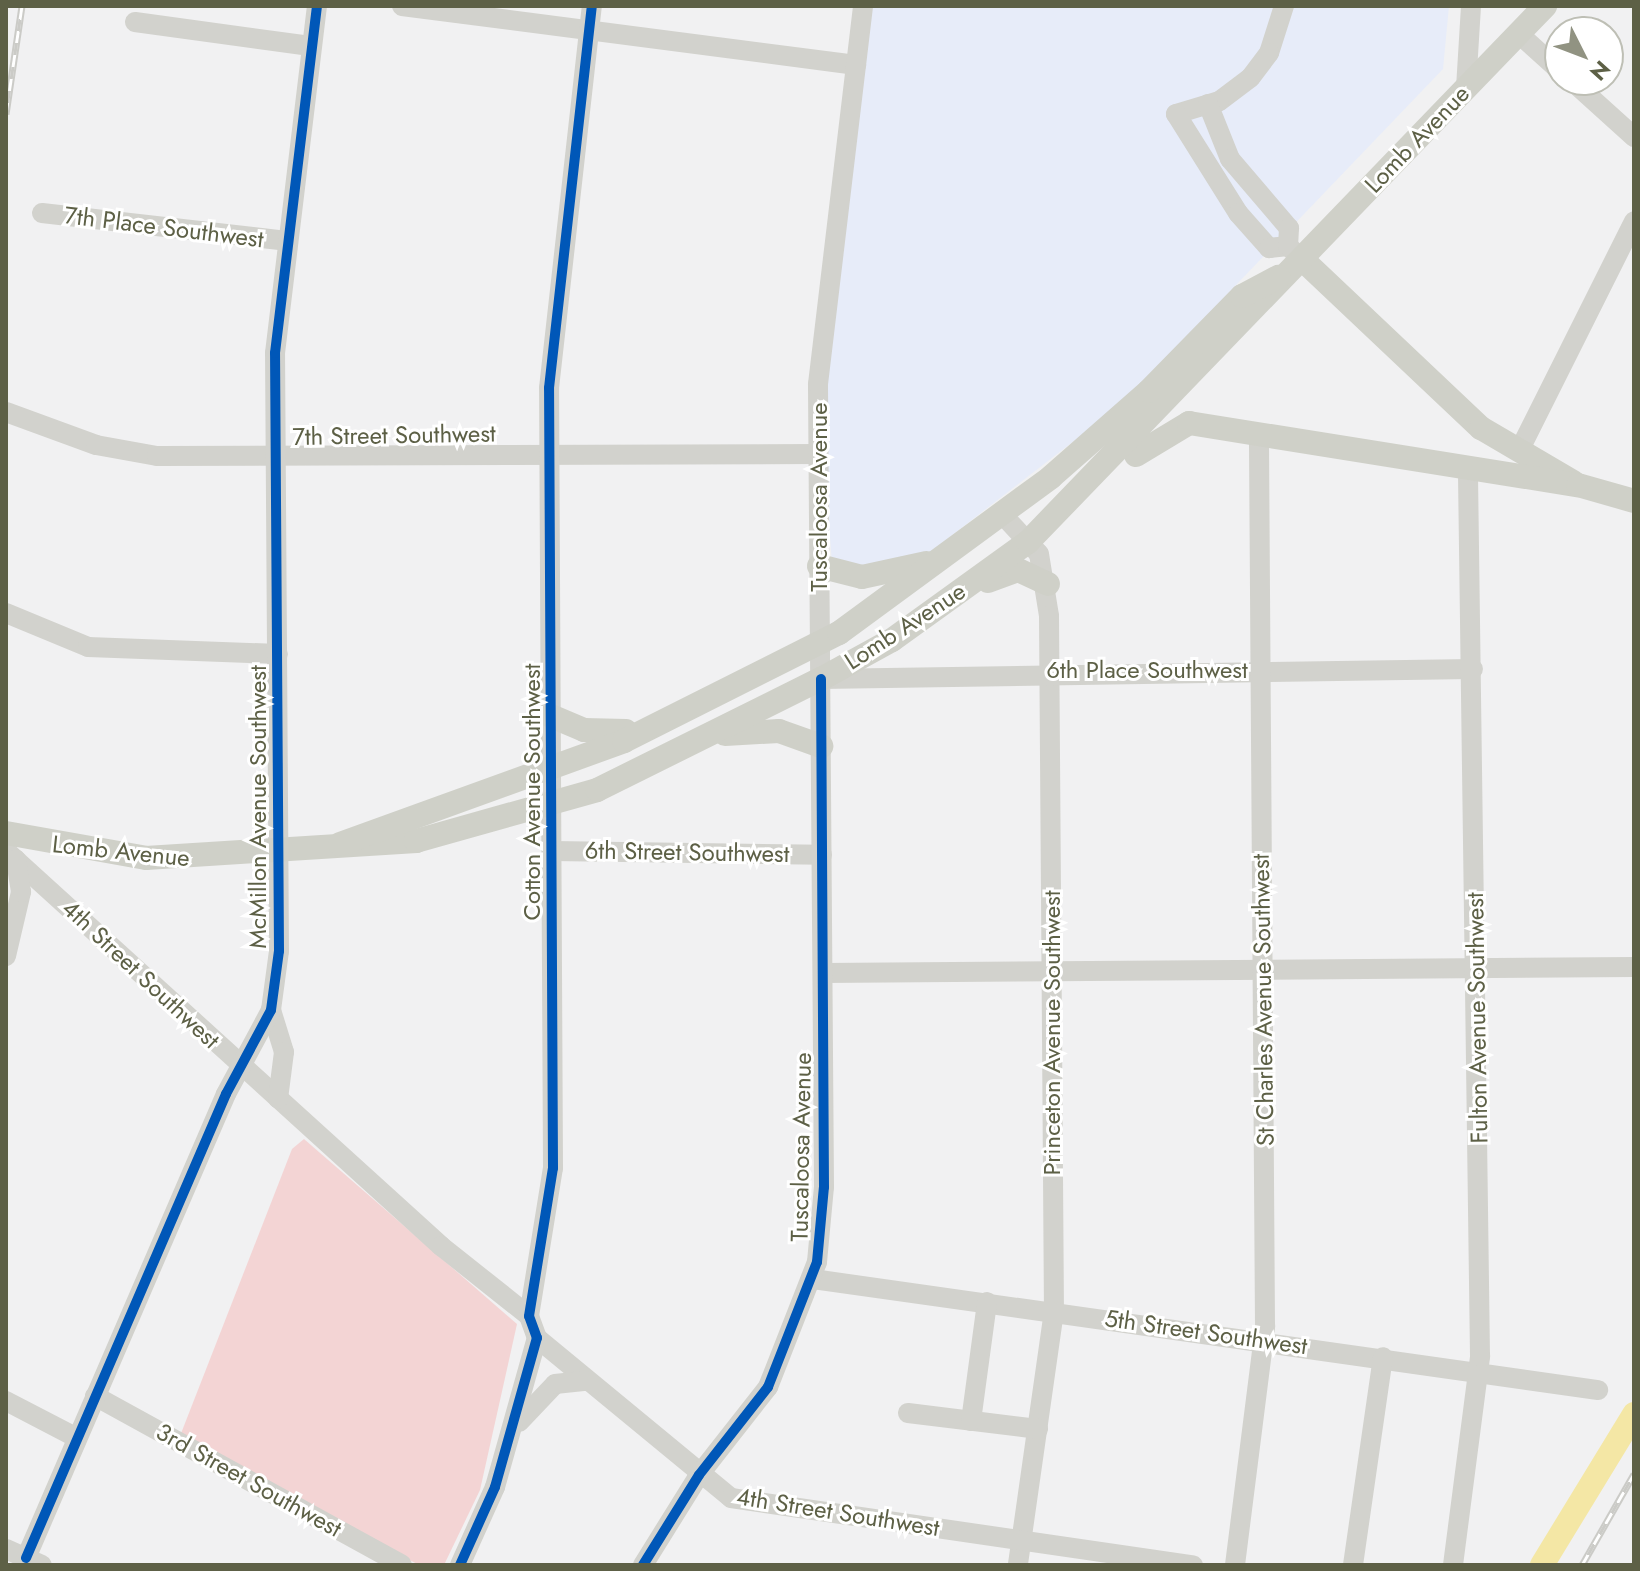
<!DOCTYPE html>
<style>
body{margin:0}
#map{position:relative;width:1640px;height:1571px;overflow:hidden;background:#f1f1f2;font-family:Jost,sans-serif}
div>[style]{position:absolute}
.medical>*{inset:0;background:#e7ecf9}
.green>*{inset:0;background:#f3d4d4}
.river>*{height:24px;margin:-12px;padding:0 12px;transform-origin:12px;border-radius:12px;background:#f4e7a5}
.minor>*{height:20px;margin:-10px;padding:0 10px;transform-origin:10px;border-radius:10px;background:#d2d2cd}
.major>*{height:24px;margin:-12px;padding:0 12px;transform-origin:12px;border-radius:12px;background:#cfd0c8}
.rail>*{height:7px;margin-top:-3.5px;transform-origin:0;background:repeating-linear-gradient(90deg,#fff 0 12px,#cbcbc7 0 24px);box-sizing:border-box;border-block:2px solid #cbcbc7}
.cycleway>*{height:10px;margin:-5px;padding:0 5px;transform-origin:5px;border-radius:5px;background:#0057b8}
span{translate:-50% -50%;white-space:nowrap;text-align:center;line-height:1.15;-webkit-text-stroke:6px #fff;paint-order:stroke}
.street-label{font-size:24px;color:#5d6046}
.frame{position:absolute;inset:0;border:8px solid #5d6046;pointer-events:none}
.north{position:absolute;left:1544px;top:16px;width:80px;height:80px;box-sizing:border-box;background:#fff;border:2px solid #bebfb5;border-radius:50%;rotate:132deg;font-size:22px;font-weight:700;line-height:32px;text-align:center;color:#5d6046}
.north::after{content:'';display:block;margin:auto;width:28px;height:36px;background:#919382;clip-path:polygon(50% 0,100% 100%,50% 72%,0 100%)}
</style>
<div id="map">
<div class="medical">
<i style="clip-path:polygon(869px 6px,1449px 6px,1443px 69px,1123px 403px,898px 577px,833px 576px,818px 384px)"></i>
</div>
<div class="green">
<i style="clip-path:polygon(304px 1139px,517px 1324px,480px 1490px,444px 1565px,419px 1565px,180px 1436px,292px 1149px)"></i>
</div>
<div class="river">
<i style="left:1542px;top:1565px;width:177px;rotate:-58.6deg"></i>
</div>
<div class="minor">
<i style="left:402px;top:6px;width:458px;rotate:7.4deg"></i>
<i style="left:1284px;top:6px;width:49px;rotate:107.7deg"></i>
<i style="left:1269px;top:53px;width:31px;rotate:127deg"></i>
<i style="left:1250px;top:78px;width:39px;rotate:143deg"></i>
<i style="left:1219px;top:101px;width:45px;rotate:163.2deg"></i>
<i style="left:1176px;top:114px;width:117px;rotate:57.9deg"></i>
<i style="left:1238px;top:213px;width:47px;rotate:48.5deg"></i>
<i style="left:1269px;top:248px;width:19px;rotate:-6deg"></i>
<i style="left:1288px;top:246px;width:19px;rotate:43deg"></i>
<i style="left:135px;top:22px;width:177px;rotate:7.8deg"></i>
<i style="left:1519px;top:34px;width:55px;rotate:42.1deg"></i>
<i style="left:1571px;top:80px;width:85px;rotate:42.1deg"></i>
<i style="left:1466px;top:88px;width:82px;rotate:-86.5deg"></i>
<i style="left:1208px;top:104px;width:59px;rotate:68.2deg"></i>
<i style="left:1230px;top:159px;width:91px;rotate:49.5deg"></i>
<i style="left:1289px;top:228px;width:18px;rotate:93deg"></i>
<i style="left:42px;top:213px;width:246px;rotate:6.5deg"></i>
<i style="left:6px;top:412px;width:96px;rotate:20.1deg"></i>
<i style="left:96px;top:445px;width:62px;rotate:10.2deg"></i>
<i style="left:157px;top:456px;width:661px;rotate:-0.17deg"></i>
<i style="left:1519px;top:451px;width:257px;rotate:-63.4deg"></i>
<i style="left:1002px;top:514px;width:54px;rotate:47.2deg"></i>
<i style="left:1039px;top:554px;width:63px;rotate:80.8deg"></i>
<i style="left:1049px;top:616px;width:695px;rotate:89.59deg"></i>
<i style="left:1054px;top:1311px;width:257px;rotate:98.1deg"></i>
<i style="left:6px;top:613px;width:89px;rotate:22.5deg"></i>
<i style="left:88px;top:647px;width:190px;rotate:2.1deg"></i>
<i style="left:821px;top:679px;width:652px;rotate:-0.88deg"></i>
<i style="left:6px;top:851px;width:588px;rotate:42.24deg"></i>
<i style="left:441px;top:1246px;width:112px;rotate:38.5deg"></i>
<i style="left:552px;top:851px;width:270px;rotate:0.8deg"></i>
<i style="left:6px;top:956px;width:66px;rotate:-76.8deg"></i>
<i style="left:21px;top:892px;width:33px;rotate:-99deg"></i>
<i style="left:823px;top:973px;width:811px;rotate:-0.42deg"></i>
<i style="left:271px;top:1010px;width:44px;rotate:72.8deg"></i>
<i style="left:284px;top:1052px;width:47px;rotate:97.3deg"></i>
<i style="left:813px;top:1279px;width:793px;rotate:8.05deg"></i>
<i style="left:537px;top:1338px;width:251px;rotate:39.5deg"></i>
<i style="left:731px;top:1498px;width:467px;rotate:8.3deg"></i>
<i style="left:95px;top:1396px;width:350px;rotate:28.8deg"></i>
<i style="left:6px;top:1401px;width:80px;rotate:27.5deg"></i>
<i style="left:908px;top:1413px;width:131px;rotate:7deg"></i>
<i style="left:971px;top:1421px;width:120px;rotate:-82.3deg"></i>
<i style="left:519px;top:1422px;width:52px;rotate:-46.5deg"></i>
<i style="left:555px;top:1384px;width:31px;rotate:-6deg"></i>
<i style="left:6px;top:1549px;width:39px;rotate:24deg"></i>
<i style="left:26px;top:1558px;width:505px;rotate:-66.68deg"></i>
<i style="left:226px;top:1094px;width:95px;rotate:-61.8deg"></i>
<i style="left:271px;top:1010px;width:60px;rotate:-82.3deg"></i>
<i style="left:279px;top:951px;width:598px;rotate:-90.38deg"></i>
<i style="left:275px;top:353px;width:350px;rotate:-83.1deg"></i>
<i style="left:460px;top:1565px;width:85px;rotate:-65.8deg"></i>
<i style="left:495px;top:1487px;width:155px;rotate:-74.3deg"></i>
<i style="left:537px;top:1338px;width:23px;rotate:-110deg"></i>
<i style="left:529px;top:1316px;width:150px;rotate:-80.8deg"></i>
<i style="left:553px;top:1168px;width:780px;rotate:-90.29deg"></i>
<i style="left:549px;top:388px;width:384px;rotate:-83.6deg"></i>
<i style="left:643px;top:1565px;width:106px;rotate:-58.1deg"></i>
<i style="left:699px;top:1475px;width:112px;rotate:-51.9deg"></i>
<i style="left:768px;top:1387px;width:134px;rotate:-68.6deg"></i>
<i style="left:817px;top:1262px;width:75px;rotate:-84.7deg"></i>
<i style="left:824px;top:1187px;width:803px;rotate:-90.43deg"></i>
<i style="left:818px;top:384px;width:381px;rotate:-83.2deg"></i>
<i style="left:1235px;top:1565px;width:241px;rotate:-82.8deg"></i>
<i style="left:1265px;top:1326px;width:892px;rotate:-90.39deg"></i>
<i style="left:1353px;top:1565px;width:210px;rotate:-81.8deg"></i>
<i style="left:1453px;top:1565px;width:211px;rotate:-82.6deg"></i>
<i style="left:1480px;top:1356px;width:887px;rotate:-90.78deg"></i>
</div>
<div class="major">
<i style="left:1302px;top:259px;width:246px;rotate:43.4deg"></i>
<i style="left:1481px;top:428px;width:107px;rotate:30.4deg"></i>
<i style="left:1136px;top:455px;width:62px;rotate:-31.1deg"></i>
<i style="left:1189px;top:423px;width:394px;rotate:9.1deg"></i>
<i style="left:1578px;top:485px;width:58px;rotate:15.9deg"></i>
<i style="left:819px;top:566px;width:44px;rotate:14.3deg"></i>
<i style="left:862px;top:577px;width:66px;rotate:-12.2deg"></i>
<i style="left:988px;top:581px;width:32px;rotate:-20deg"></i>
<i style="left:1018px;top:570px;width:33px;rotate:25deg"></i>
<i style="left:551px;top:716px;width:36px;rotate:23deg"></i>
<i style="left:584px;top:730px;width:42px;rotate:1.4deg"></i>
<i style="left:725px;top:734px;width:54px;rotate:-3.2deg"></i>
<i style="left:779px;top:731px;width:45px;rotate:19.7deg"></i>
<i style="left:6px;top:833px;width:142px;rotate:10.1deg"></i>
<i style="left:146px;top:858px;width:271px;rotate:-3.6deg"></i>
<i style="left:416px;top:841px;width:188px;rotate:-15.7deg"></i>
<i style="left:597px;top:790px;width:250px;rotate:-26.4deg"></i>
<i style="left:821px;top:679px;width:81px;rotate:-28.8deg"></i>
<i style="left:892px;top:640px;width:168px;rotate:-35.8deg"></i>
<i style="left:1028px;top:542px;width:745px;rotate:-46.03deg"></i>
<i style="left:340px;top:844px;width:302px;rotate:-19.9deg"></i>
<i style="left:624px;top:741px;width:241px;rotate:-26.7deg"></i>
<i style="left:839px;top:633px;width:263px;rotate:-36.3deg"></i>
<i style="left:1051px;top:477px;width:130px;rotate:-41.3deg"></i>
<i style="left:1149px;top:391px;width:133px;rotate:-45.6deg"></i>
<i style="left:1242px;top:296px;width:41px;rotate:-27.8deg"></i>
</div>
<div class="rail">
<i style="left:6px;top:114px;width:109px;rotate:-81.6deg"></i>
<i style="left:1582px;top:1565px;width:105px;rotate:-60.3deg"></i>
</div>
<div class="cycleway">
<i style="left:26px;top:1558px;width:505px;rotate:-66.68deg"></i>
<i style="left:226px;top:1094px;width:95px;rotate:-61.8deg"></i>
<i style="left:271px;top:1010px;width:60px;rotate:-82.3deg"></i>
<i style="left:279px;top:951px;width:598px;rotate:-90.38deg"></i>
<i style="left:275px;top:353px;width:350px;rotate:-83.1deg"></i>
<i style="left:460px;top:1565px;width:85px;rotate:-65.8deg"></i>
<i style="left:495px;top:1487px;width:155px;rotate:-74.3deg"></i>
<i style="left:537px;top:1338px;width:23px;rotate:-110deg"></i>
<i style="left:529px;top:1316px;width:150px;rotate:-80.8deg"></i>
<i style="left:553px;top:1168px;width:780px;rotate:-90.29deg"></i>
<i style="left:549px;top:388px;width:384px;rotate:-83.6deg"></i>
<i style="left:643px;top:1565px;width:106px;rotate:-58.1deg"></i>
<i style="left:699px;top:1475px;width:112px;rotate:-51.9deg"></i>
<i style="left:768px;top:1387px;width:134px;rotate:-68.6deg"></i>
<i style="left:817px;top:1262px;width:75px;rotate:-84.7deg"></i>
<i style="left:824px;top:1187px;width:508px;rotate:-90.34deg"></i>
</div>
<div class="street-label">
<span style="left:1417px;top:139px;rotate:-46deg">Lomb Avenue</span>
<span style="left:164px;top:227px;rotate:7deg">7th Place Southwest</span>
<span style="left:394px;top:435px;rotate:-1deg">7th Street Southwest</span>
<span style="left:819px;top:497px;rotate:-90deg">Tuscaloosa Avenue</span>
<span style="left:905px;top:626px;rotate:-33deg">Lomb Avenue</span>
<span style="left:1147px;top:670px">6th Place Southwest</span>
<span style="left:532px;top:792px;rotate:-90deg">Cotton Avenue Southwest</span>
<span style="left:258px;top:807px;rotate:-90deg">McMillon Avenue Southwest</span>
<span style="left:121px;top:851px;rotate:6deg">Lomb Avenue</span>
<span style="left:687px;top:852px;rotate:1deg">6th Street Southwest</span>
<span style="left:141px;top:974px;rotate:43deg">4th Street Southwest</span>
<span style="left:1263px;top:1000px;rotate:-91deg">St Charles Avenue Southwest</span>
<span style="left:1477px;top:1018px;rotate:-91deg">Fulton Avenue Southwest</span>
<span style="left:1052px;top:1033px;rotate:-90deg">Princeton Avenue Southwest</span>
<span style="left:801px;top:1147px;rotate:-89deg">Tuscaloosa Avenue</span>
<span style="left:1206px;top:1332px;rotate:8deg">5th Street Southwest</span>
<span style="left:249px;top:1480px;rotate:29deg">3rd Street Southwest</span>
<span style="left:838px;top:1512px;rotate:9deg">4th Street Southwest</span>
</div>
<div class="frame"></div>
<div class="north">N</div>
</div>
